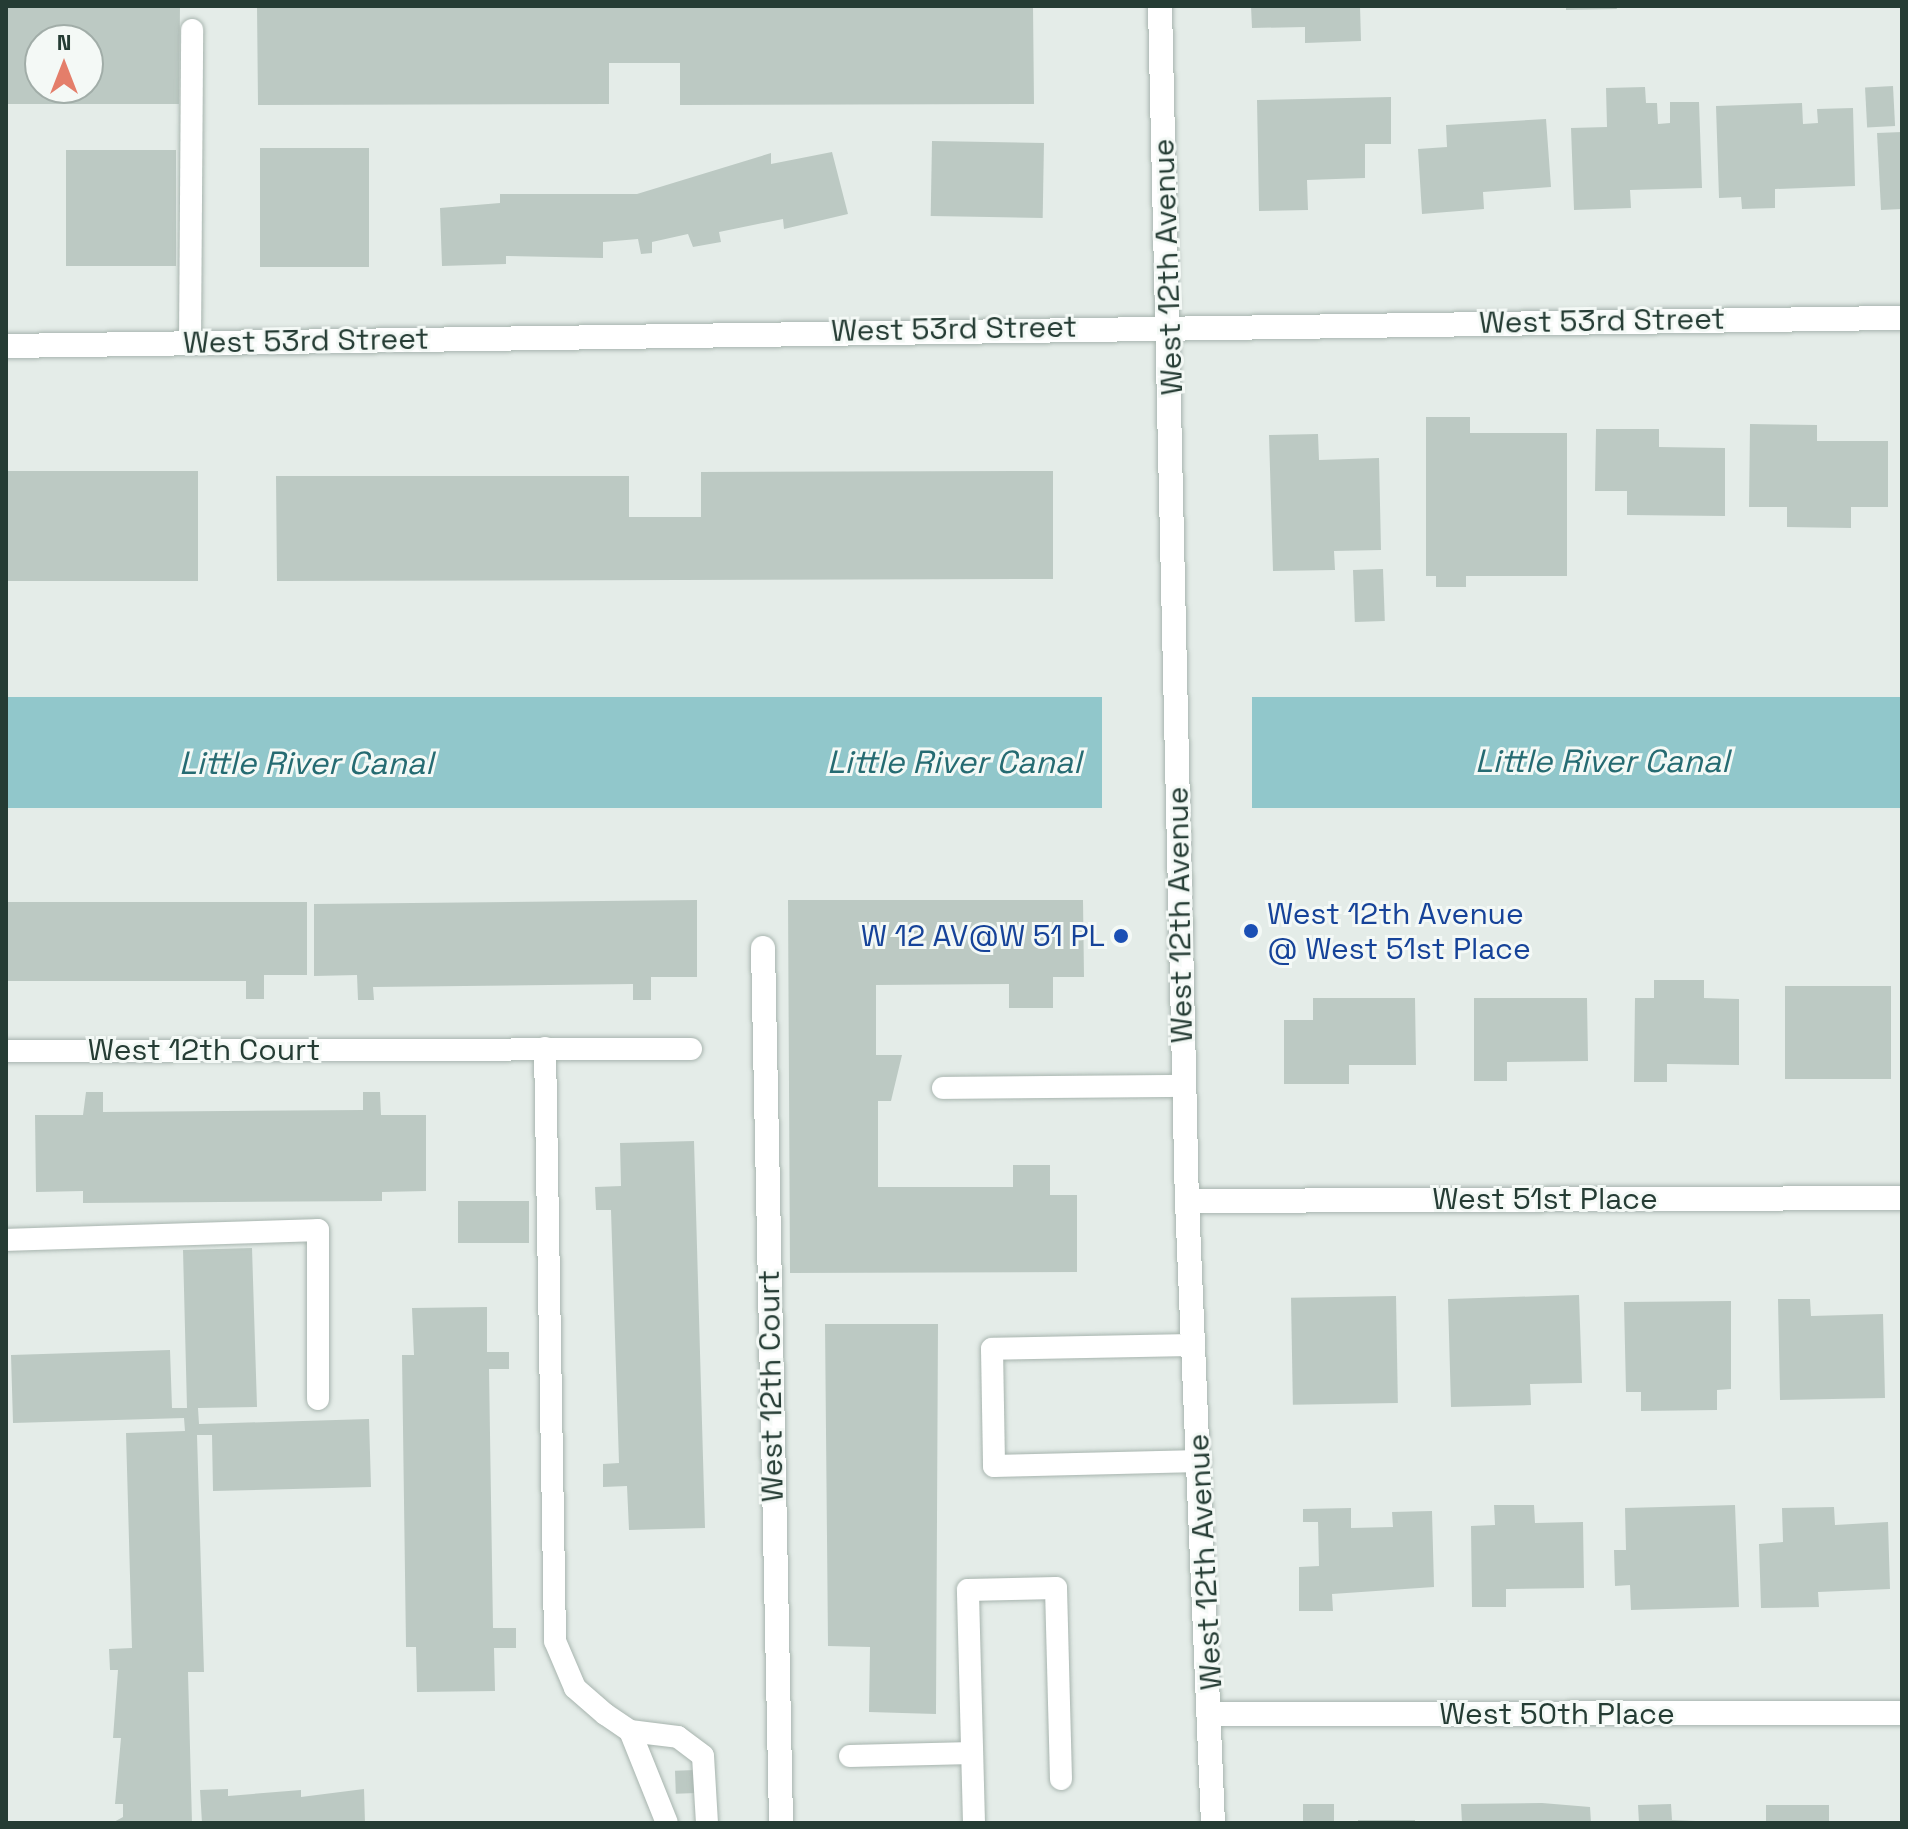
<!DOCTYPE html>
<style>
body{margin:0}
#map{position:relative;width:1908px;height:1829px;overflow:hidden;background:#e4ece8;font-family:"Space Grotesk",sans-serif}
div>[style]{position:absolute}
.water>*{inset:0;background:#91c7cb;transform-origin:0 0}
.pier>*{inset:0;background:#e4ece8;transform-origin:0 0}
.building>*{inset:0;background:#bcc9c3;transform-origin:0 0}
.roads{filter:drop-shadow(0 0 2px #a7b4ae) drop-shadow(0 0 2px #a7b4ae)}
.lane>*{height:22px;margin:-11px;padding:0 11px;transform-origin:11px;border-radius:11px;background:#fff}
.street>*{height:24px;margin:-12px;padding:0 12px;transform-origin:12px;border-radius:12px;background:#fff}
.secondary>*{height:24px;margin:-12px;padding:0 12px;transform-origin:12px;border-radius:12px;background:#fff}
.dots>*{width:22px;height:22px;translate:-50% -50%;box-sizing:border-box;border:4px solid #f4f9f6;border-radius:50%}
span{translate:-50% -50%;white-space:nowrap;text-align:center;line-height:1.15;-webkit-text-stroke:6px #f4f9f6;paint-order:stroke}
.street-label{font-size:30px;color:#253c34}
.transit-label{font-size:30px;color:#164399}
.left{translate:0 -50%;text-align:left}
.right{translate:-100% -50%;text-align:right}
.water-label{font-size:32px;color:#256b72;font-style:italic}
.frame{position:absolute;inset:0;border:8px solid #253c34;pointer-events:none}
.north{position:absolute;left:24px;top:24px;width:80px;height:80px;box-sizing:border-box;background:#f4f9f6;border:2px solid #a1ada8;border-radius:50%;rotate:0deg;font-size:22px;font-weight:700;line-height:32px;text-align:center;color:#253c34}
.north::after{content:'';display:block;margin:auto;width:28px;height:36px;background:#e47e6a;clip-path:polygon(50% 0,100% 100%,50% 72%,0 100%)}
</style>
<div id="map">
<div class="water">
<i style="left:1902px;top:697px;width:111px;height:1896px;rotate:90deg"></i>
</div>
<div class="pier">
<i style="left:1102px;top:694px;width:150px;height:118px"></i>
</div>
<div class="building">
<i style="clip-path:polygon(evenodd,6px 6px,180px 6px,179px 104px,6px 104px,6px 6px,40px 40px,88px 40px,88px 88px,40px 88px,40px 40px)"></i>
<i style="clip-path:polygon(257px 6px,1033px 6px,1034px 104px,680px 105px,680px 63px,609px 63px,609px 104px,258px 105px)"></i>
<i style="clip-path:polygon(1251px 6px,1360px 6px,1361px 41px,1305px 43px,1305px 27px,1252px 28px)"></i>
<i style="clip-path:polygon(1566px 6px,1616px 6px,1617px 9px,1566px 10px)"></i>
<i style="left:1893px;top:86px;width:40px;height:28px;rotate:87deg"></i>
<i style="clip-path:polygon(1645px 87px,1646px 103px,1657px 103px,1658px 124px,1670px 123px,1670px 102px,1699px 102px,1702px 188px,1630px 190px,1631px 208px,1574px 210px,1571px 128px,1607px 127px,1606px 88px)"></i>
<i style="clip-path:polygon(1391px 97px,1391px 144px,1365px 144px,1365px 178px,1307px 180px,1308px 210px,1259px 211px,1257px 100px)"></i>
<i style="clip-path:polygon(1802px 103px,1803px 124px,1818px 123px,1817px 109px,1853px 108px,1855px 186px,1775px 189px,1775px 208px,1742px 209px,1741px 197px,1719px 198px,1716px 106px)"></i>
<i style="clip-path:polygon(1546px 119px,1551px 187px,1483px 192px,1484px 209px,1422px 214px,1418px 149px,1447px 147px,1446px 125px)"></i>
<i style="clip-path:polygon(1902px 132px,1902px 209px,1881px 210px,1877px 133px)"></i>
<i style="left:932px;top:141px;width:112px;height:75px;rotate:1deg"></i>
<i style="left:260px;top:148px;width:109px;height:119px"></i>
<i style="left:176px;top:150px;width:116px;height:110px;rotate:90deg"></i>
<i style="clip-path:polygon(832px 152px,848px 214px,784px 229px,783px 219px,719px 232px,721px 242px,693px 247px,688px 234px,652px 242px,652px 253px,641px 254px,638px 239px,603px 242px,603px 258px,506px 256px,506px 264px,442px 266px,440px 208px,500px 203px,500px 194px,637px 194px,771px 153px,771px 164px)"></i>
<i style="clip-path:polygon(1426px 417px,1470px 417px,1470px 433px,1567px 433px,1567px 576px,1466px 576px,1466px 587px,1436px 587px,1436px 576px,1426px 576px)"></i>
<i style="clip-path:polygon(1750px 424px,1817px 425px,1817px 441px,1888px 441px,1888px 507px,1851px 507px,1851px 528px,1787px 527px,1787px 507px,1749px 507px)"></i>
<i style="clip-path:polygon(1596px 429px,1659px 429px,1659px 447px,1725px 448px,1725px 516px,1627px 515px,1627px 491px,1595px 491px)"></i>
<i style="clip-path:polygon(1318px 434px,1319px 460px,1379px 458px,1381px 550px,1334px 551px,1335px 570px,1273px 571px,1269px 435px)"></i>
<i style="left:6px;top:471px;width:192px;height:110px"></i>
<i style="clip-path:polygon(1053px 471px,1053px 579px,277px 581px,276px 476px,629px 476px,629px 517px,701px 517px,701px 472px)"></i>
<i style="left:1383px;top:569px;width:52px;height:30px;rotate:88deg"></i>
<i style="clip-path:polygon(697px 900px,697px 977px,651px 977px,651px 1000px,633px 1000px,633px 984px,373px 987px,374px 1000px,358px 1000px,357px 975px,314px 976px,314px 904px)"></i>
<i style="clip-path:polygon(788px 900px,1083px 900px,1084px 977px,1053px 977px,1053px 1008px,1009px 1008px,1009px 984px,876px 985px,876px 1055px,902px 1055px,891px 1101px,878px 1101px,878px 1187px,1013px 1187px,1013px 1165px,1050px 1165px,1050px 1195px,1077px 1195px,1077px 1272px,790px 1273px)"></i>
<i style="clip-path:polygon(6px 902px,307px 902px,307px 975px,264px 975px,264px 999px,246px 999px,246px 981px,6px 981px)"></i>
<i style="clip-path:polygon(1654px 980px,1704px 980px,1704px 998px,1739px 999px,1739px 1065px,1667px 1064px,1667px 1082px,1634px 1082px,1635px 998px,1654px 998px)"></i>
<i style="left:1785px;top:986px;width:106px;height:93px"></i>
<i style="clip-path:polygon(1313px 998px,1415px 998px,1416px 1065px,1349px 1065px,1349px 1084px,1284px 1084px,1284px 1020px,1313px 1020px)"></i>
<i style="clip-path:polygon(1474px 998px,1587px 998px,1588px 1061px,1507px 1062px,1507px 1081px,1474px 1081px)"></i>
<i style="clip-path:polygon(86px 1092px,103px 1092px,103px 1112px,363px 1110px,363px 1092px,380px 1092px,381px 1115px,426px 1115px,426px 1191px,382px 1192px,382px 1201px,83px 1203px,83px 1191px,36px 1192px,35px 1115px,83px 1115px)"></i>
<i style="clip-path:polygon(694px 1141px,705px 1528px,629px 1530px,627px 1486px,603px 1487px,603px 1464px,619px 1463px,611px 1210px,596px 1210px,595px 1187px,621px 1186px,620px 1143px)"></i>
<i style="left:458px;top:1201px;width:71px;height:42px"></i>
<i style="clip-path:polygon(252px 1248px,257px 1407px,198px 1408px,199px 1424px,369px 1419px,371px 1487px,213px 1491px,212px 1435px,197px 1435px,204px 1672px,188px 1672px,192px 1823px,112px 1823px,123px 1817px,123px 1804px,115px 1804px,121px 1738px,113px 1738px,118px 1670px,110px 1670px,109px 1649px,132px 1648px,126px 1433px,185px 1431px,184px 1418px,13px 1423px,11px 1355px,170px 1350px,172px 1408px,187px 1408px,183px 1250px)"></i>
<i style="clip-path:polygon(1579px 1295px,1582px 1383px,1530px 1384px,1531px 1405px,1451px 1407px,1448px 1299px)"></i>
<i style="left:1396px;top:1296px;width:107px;height:105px;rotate:89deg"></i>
<i style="clip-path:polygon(1778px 1299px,1810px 1299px,1811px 1316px,1883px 1314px,1885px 1398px,1780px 1400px)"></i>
<i style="clip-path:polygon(1731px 1301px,1731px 1389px,1717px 1390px,1717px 1410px,1641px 1411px,1641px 1392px,1626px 1392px,1624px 1302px)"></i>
<i style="clip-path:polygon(487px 1307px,487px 1352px,509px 1352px,509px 1369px,489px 1369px,493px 1628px,516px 1628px,516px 1648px,494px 1648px,495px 1691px,417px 1692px,416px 1647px,406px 1647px,402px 1355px,414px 1355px,412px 1308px)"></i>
<i style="clip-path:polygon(825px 1324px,938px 1324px,936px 1714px,869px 1712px,870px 1647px,828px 1646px)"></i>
<i style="clip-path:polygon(1494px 1505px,1534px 1505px,1535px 1523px,1583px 1522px,1584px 1588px,1506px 1589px,1506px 1607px,1472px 1607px,1471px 1526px,1495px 1525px)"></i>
<i style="clip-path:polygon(1735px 1505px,1739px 1607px,1631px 1610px,1630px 1585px,1615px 1586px,1614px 1550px,1626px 1550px,1625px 1508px)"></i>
<i style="clip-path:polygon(1834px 1507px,1835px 1525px,1888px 1522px,1890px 1589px,1818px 1592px,1819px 1607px,1761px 1608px,1759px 1544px,1783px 1542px,1782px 1508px)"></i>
<i style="clip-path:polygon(1351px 1508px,1351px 1528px,1393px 1527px,1392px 1512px,1432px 1511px,1434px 1587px,1332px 1594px,1333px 1611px,1299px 1611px,1299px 1567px,1319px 1566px,1318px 1522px,1303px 1522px,1303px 1509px)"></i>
<i style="left:696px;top:1770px;width:23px;height:21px;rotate:88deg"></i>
<i style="clip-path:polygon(228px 1789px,228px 1796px,301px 1790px,301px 1797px,364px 1789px,365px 1823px,202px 1823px,200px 1790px)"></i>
<i style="clip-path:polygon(1542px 1803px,1590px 1807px,1591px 1823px,1462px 1823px,1461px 1804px)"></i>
<i style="left:1303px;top:1804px;width:31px;height:19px"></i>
<i style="clip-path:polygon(1671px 1804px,1672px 1820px,1743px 1823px,1639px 1823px,1638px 1805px)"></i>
<i style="left:1829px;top:1805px;width:18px;height:63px;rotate:90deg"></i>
<i style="left:1358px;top:1820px;width:57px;height:3px"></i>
</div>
<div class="roads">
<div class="lane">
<i style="left:190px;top:343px;width:313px;rotate:-89.6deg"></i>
<i style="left:545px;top:1048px;width:593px;rotate:89.03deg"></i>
<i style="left:555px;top:1641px;width:51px;rotate:66.9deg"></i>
<i style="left:575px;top:1688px;width:40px;rotate:41deg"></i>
<i style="left:605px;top:1714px;width:30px;rotate:34deg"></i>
<i style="left:630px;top:1731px;width:48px;rotate:7.1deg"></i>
<i style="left:678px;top:1737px;width:31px;rotate:37deg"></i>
<i style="left:703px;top:1756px;width:67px;rotate:86.6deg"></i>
<i style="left:6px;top:1051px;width:685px;rotate:-0.17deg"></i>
<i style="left:943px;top:1088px;width:241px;rotate:-0.5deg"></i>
<i style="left:6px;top:1240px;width:312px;rotate:-1.8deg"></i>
<i style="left:318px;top:1230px;width:169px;rotate:90deg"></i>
<i style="left:1194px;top:1345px;width:202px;rotate:178.9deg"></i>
<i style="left:992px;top:1349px;width:117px;rotate:89deg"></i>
<i style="left:994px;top:1466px;width:206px;rotate:-1.4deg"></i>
<i style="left:630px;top:1731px;width:99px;rotate:68.1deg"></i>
<i style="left:850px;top:1756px;width:122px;rotate:-1.4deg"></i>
<i style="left:974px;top:1823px;width:233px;rotate:-91.5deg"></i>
<i style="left:968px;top:1590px;width:88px;rotate:-1.3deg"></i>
<i style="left:1056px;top:1588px;width:191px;rotate:88.5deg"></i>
</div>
<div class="street">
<i style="left:763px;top:948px;width:875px;rotate:88.82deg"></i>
<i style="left:1187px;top:1201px;width:715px;rotate:-0.24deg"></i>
<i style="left:1212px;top:1714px;width:690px;rotate:-0.08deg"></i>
</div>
<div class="secondary">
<i style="left:1160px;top:6px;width:1195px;rotate:88.71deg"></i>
<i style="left:1187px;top:1201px;width:623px;rotate:87.61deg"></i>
<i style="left:6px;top:346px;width:1896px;rotate:-0.85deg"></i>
</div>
</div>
<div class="dots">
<i style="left:1251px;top:931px;background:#1a4fb4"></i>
<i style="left:1121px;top:936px;background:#1a4fb4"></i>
</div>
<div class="street-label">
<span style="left:1168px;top:267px;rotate:-92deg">West 12th Avenue</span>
<span style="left:1602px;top:321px;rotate:-1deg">West 53rd Street</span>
<span style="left:954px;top:329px;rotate:-1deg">West 53rd Street</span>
<span style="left:306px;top:341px;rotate:-1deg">West 53rd Street</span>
<span style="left:1180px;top:915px;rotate:-91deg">West 12th Avenue</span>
<span style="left:204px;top:1050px">West 12th Court</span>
<span style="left:1545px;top:1199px">West 51st Place</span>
<span style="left:771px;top:1386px;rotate:-91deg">West 12th Court</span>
<span style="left:1205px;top:1562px;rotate:-93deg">West 12th Avenue</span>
<span style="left:1557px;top:1714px">West 50th Place</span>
</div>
<div class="transit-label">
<span class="left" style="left:1267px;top:931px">West 12th Avenue<br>@ West 51st Place</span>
<span class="right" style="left:1105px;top:936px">W 12 AV@W 51 PL</span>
</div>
<div class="water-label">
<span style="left:1602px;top:761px">Little River Canal</span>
<span style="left:954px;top:762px">Little River Canal</span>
<span style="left:306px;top:763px">Little River Canal</span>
</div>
<div class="frame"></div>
<div class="north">N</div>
</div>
